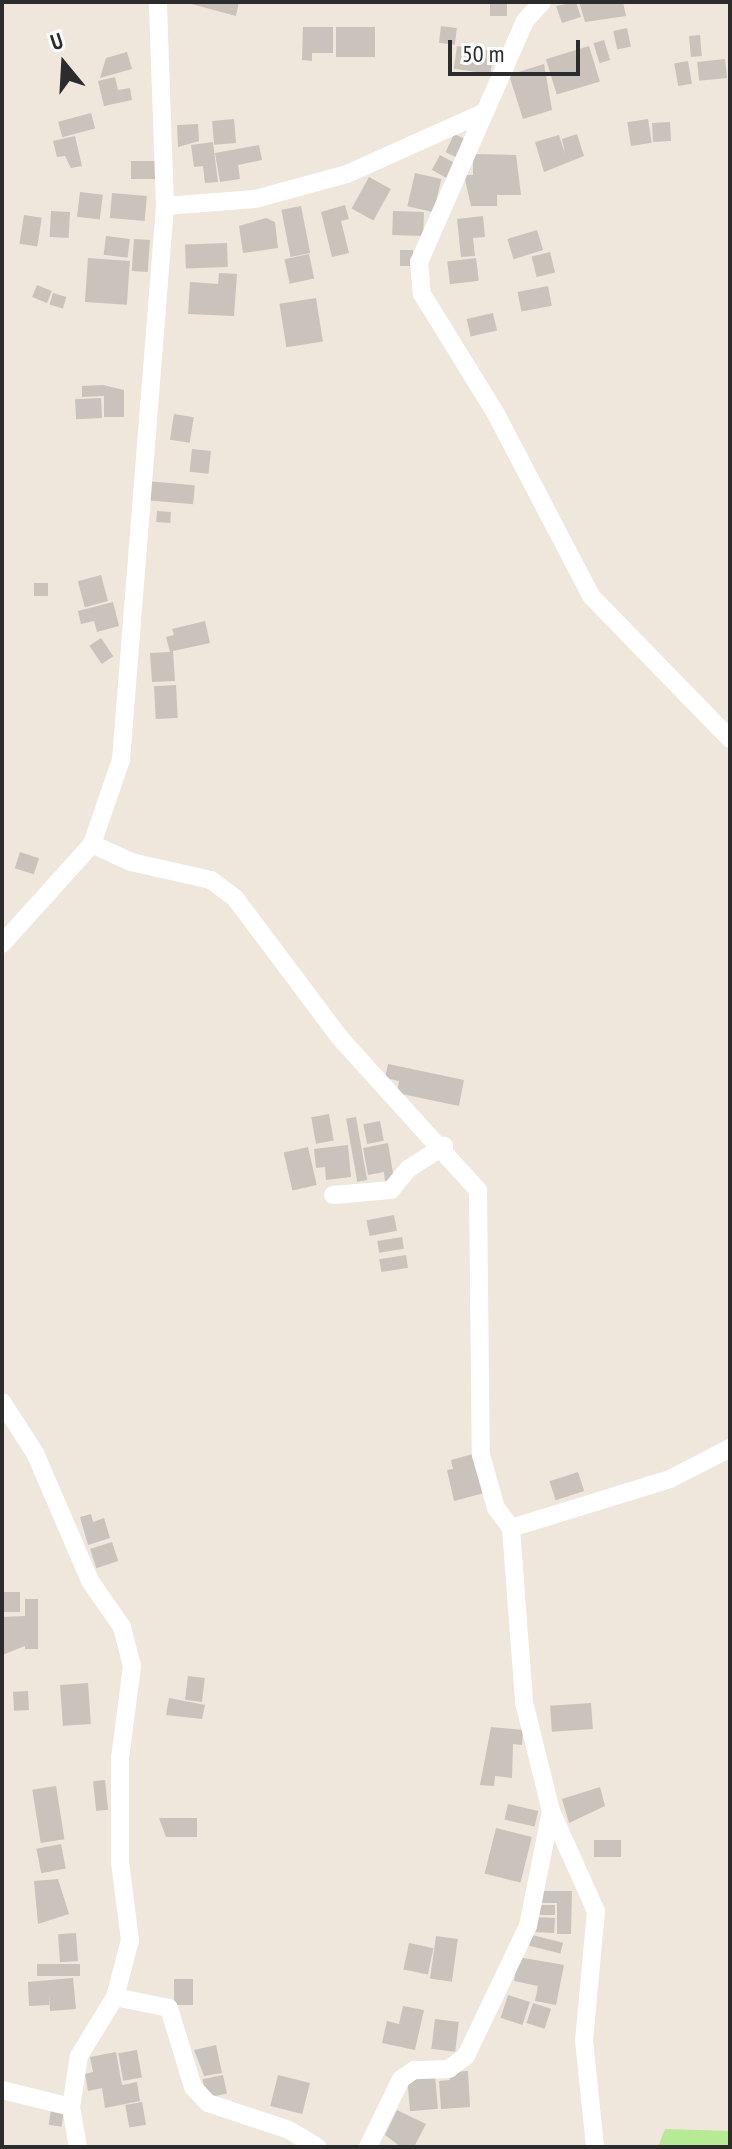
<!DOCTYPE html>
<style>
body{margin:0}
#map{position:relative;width:732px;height:2149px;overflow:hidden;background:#efe6dc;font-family:"PT Sans Narrow",sans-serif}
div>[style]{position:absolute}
.green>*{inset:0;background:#b6ea94}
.building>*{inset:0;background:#cac3bc;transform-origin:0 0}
.street>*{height:18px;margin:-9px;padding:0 9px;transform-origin:9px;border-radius:9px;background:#fff}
span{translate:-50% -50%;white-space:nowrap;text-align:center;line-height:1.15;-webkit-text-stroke:7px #fff;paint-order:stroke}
.frame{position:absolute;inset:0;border:4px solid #2c2c2c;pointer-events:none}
.north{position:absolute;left:24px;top:24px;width:80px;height:80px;-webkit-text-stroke:6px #fff;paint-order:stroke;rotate:342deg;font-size:22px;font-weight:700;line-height:32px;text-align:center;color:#2c2c2c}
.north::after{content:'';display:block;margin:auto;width:28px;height:36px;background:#2c2c2c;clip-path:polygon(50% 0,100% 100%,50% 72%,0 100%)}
.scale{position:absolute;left:448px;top:40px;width:132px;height:36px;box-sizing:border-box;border:4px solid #2c2c2c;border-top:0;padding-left:10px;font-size:24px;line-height:28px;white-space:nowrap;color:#2c2c2c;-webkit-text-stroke:6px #fff;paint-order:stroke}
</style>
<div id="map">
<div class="green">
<i style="clip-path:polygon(665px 2129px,730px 2131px,730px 2147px,658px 2147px)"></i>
</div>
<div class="building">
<i style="clip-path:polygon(184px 2px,239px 2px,236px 16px)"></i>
<i style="left:490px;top:2px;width:17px;height:14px"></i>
<i style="clip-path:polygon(576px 2px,581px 17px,562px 23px,556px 6px)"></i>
<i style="clip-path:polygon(579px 2px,623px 2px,626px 16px,585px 22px)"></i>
<i style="left:441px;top:26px;width:16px;height:17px;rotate:7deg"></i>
<i style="clip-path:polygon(303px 27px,333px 27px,333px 53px,312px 53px,312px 61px,302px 60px)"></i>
<i style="left:336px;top:27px;width:39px;height:30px"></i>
<i style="left:627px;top:28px;width:19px;height:14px;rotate:78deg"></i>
<i style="left:700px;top:35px;width:21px;height:11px;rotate:85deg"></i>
<i style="left:604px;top:40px;width:21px;height:11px;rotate:73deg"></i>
<i style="left:457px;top:46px;width:37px;height:23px;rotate:8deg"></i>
<i style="left:589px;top:46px;width:37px;height:45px;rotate:73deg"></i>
<i style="clip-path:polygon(127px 52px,132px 69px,100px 78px,106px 58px)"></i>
<i style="left:725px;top:59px;width:19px;height:28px;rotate:84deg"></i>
<i style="left:688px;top:61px;width:23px;height:14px;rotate:80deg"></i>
<i style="clip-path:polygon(544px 64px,552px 110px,523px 119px,509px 75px)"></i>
<i style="clip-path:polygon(115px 77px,118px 90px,130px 88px,132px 100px,104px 106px,98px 81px)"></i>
<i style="left:91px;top:113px;width:16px;height:34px;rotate:75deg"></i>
<i style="left:234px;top:119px;width:24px;height:22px;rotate:85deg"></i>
<i style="left:648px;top:119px;width:24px;height:21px;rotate:81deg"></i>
<i style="left:670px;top:122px;width:19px;height:18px;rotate:87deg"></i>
<i style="clip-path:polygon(198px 124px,199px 141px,178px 147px,177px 125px)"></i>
<i style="left:454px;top:134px;width:21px;height:20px;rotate:25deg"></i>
<i style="clip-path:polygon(577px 134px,584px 156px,544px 172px,535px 142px,559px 135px,565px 154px,562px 139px)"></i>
<i style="clip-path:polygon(75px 136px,82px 166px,71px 168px,65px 156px,57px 157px,53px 141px)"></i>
<i style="clip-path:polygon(213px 142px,218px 182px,205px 183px,203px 166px,194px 167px,191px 145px)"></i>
<i style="clip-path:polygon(259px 145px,262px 160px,238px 165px,240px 179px,220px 182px,215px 153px)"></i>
<i style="clip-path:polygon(473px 154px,516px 155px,521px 195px,497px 195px,497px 206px,471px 206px,464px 175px,473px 175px)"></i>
<i style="left:440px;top:155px;width:25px;height:17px;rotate:29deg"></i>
<i style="left:131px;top:161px;width:25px;height:18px"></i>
<i style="left:415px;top:173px;width:27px;height:34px;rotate:13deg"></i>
<i style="left:369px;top:177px;width:25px;height:36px;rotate:29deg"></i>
<i style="left:80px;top:192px;width:23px;height:25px;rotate:7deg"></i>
<i style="left:112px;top:193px;width:35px;height:25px;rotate:5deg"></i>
<i style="clip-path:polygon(345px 205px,349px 219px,341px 221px,349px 253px,332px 257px,321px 212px)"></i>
<i style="left:301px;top:206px;width:48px;height:20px;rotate:79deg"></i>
<i style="left:51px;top:211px;width:19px;height:26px;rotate:3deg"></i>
<i style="left:393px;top:211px;width:31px;height:24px;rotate:2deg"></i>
<i style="left:24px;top:215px;width:18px;height:29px;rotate:9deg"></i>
<i style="clip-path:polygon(483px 216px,485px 237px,473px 238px,475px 256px,461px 257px,457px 219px)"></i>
<i style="clip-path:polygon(266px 218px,275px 222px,278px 248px,243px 253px,239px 226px)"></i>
<i style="left:537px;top:230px;width:21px;height:31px;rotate:73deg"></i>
<i style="left:106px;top:236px;width:24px;height:19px;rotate:7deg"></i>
<i style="left:134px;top:239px;width:16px;height:32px;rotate:4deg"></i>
<i style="left:227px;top:243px;width:24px;height:42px;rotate:88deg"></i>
<i style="left:400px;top:250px;width:13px;height:16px"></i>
<i style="left:550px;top:252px;width:21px;height:19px;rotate:76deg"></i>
<i style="left:309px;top:254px;width:25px;height:25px;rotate:78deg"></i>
<i style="left:88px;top:258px;width:42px;height:44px;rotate:4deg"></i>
<i style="left:476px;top:258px;width:23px;height:29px;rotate:83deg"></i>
<i style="clip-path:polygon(219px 273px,237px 274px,234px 316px,188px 314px,190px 282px,218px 284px)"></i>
<i style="left:37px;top:285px;width:16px;height:13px;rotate:22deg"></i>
<i style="left:548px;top:286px;width:20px;height:31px;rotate:79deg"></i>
<i style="left:53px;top:293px;width:14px;height:12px;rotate:17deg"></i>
<i style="left:316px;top:298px;width:44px;height:37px;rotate:81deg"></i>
<i style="left:493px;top:313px;width:18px;height:27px;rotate:77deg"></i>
<i style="clip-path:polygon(103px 385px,124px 390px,124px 417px,104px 417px,104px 396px,82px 397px,82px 386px)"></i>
<i style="left:101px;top:398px;width:20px;height:26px;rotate:87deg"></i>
<i style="left:174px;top:414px;width:20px;height:26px;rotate:9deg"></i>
<i style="left:192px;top:449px;width:19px;height:23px;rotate:6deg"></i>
<i style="left:146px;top:481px;width:49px;height:19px;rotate:5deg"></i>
<i style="left:157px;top:511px;width:14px;height:11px;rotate:4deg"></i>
<i style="left:101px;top:575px;width:27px;height:24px;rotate:75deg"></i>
<i style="left:34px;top:583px;width:14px;height:13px"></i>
<i style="clip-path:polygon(113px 602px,119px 626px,97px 632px,94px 621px,81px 624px,78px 611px)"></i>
<i style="clip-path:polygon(205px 621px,210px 643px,173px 651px,175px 681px,152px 682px,150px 653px,170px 652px,166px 637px,174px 635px,172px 629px)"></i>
<i style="left:101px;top:638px;width:22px;height:14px;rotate:56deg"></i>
<i style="left:176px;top:685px;width:33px;height:22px;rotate:87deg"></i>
<i style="left:20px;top:852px;width:20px;height:17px;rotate:18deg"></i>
<i style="clip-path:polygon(388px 1064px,464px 1080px,459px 1106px,397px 1093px,399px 1081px,385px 1078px)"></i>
<i style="left:329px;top:1114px;width:27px;height:18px;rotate:80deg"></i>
<i style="left:356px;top:1117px;width:64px;height:10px;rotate:80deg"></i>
<i style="left:380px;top:1121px;width:20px;height:17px;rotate:79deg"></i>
<i style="clip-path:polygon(388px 1143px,394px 1179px,385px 1181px,384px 1172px,368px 1175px,363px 1148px)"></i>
<i style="clip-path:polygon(348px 1145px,351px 1177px,326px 1180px,325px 1167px,316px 1168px,314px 1149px)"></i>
<i style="left:308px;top:1147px;width:39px;height:25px;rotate:77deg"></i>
<i style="left:394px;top:1215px;width:16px;height:28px;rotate:79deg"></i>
<i style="left:402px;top:1237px;width:12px;height:25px;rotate:81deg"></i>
<i style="left:406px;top:1255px;width:13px;height:27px;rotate:81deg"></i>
<i style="clip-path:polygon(473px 1454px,484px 1493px,454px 1501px,447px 1470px,453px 1469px,451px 1460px)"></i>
<i style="left:578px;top:1472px;width:20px;height:30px;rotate:72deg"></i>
<i style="clip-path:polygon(91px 1514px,93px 1522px,104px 1518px,110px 1538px,88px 1545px,80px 1517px)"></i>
<i style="left:112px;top:1542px;width:20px;height:23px;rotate:72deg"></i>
<i style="left:2px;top:1592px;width:18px;height:20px"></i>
<i style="left:25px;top:1599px;width:13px;height:50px"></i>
<i style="clip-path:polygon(25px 1616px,25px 1646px,2px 1655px,2px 1617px)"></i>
<i style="left:188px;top:1676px;width:17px;height:24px;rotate:7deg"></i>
<i style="left:88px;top:1683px;width:41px;height:28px;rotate:86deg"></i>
<i style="left:28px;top:1691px;width:19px;height:15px;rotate:87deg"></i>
<i style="clip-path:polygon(169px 1698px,205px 1705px,202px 1719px,166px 1715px)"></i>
<i style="left:591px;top:1703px;width:26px;height:41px;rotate:86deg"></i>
<i style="clip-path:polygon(491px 1727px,523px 1730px,522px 1745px,513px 1744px,512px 1778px,495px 1776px,494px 1786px,480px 1785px)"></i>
<i style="left:105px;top:1780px;width:30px;height:12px;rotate:84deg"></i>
<i style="left:56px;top:1786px;width:54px;height:24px;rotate:81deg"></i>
<i style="clip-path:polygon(600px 1787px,605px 1806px,569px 1823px,562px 1799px)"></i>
<i style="left:508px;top:1804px;width:31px;height:16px;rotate:13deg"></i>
<i style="clip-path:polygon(159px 1818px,197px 1818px,197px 1837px,166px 1837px)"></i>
<i style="left:496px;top:1828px;width:37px;height:47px;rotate:14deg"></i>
<i style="left:594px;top:1840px;width:27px;height:17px"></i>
<i style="left:61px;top:1844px;width:25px;height:25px;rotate:79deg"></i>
<i style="clip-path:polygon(58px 1879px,69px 1914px,38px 1924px,34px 1881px)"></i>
<i style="clip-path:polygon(540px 1891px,572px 1891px,571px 1934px,557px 1934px,557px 1903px,540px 1903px)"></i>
<i style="left:535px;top:1905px;width:20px;height:10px"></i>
<i style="left:534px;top:1917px;width:21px;height:15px;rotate:3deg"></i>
<i style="left:76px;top:1933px;width:28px;height:18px;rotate:86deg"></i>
<i style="left:532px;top:1935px;width:32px;height:11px;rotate:14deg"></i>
<i style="left:436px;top:1936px;width:22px;height:43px;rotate:8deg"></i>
<i style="left:409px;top:1943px;width:25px;height:27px;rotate:12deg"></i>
<i style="clip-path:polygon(518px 1957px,564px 1965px,556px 2005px,535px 2001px,538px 1986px,514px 1981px)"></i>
<i style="left:80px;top:1964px;width:12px;height:43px;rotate:90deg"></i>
<i style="clip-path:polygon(73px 1978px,76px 2009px,50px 2011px,49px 1995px,49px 2005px,29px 2006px,28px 1982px)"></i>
<i style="left:174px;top:1979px;width:19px;height:26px"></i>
<i style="left:508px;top:1995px;width:23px;height:24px;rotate:18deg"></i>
<i style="left:533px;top:2003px;width:19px;height:21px;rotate:18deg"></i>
<i style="clip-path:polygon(403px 2006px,424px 2010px,415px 2050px,382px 2043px,387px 2021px,399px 2024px)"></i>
<i style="left:435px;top:2019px;width:24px;height:30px;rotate:7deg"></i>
<i style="clip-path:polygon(216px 2045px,222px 2073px,204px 2076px,194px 2050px)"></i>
<i style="left:137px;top:2050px;width:28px;height:19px;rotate:80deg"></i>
<i style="clip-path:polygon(116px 2052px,122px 2085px,137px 2082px,140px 2101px,105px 2108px,102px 2088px,88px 2091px,85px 2074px,93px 2072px,90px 2057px)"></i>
<i style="clip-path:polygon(468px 2071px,470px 2107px,441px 2109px,439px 2081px,450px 2080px,449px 2072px)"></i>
<i style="left:223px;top:2075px;width:19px;height:21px;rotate:78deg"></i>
<i style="left:278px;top:2075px;width:33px;height:32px;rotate:14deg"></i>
<i style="left:435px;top:2075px;width:34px;height:28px;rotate:85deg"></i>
<i style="left:142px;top:2102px;width:23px;height:17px;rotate:80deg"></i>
<i style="left:51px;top:2110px;width:13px;height:15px;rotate:9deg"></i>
<i style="clip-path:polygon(397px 2110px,426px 2124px,414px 2147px,401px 2147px,385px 2135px)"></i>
</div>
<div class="street">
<i style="left:485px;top:112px;width:164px;rotate:113.7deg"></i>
<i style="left:419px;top:262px;width:32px;rotate:85deg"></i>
<i style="left:422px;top:294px;width:141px;rotate:58.3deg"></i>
<i style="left:496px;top:414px;width:205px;rotate:62.4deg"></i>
<i style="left:591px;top:596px;width:199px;rotate:45.8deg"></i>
<i style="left:165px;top:206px;width:90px;rotate:-4.4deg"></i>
<i style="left:255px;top:199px;width:95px;rotate:-15.2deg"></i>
<i style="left:347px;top:174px;width:151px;rotate:-24.2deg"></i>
<i style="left:485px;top:112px;width:99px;rotate:-66.3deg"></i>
<i style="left:525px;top:21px;width:25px;rotate:-48deg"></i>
<i style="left:92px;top:844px;width:43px;rotate:24.8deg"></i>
<i style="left:131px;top:862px;width:82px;rotate:12.7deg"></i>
<i style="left:211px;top:880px;width:30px;rotate:37deg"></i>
<i style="left:235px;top:898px;width:175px;rotate:53.1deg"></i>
<i style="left:340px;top:1038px;width:205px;rotate:47.8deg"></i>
<i style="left:478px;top:1190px;width:265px;rotate:89.4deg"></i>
<i style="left:481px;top:1455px;width:55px;rotate:74.2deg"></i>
<i style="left:496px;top:1508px;width:25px;rotate:53deg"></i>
<i style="left:511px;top:1528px;width:174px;rotate:85.7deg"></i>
<i style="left:524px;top:1702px;width:112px;rotate:76.1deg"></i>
<i style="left:551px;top:1811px;width:117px;rotate:101.3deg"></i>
<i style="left:528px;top:1926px;width:144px;rotate:115.5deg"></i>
<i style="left:466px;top:2056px;width:21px;rotate:143deg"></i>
<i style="left:449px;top:2069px;width:35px;rotate:178deg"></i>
<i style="left:414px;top:2070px;width:16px;rotate:145deg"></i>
<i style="left:401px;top:2079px;width:76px;rotate:115.9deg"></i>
<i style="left:2px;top:944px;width:135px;rotate:-48deg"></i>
<i style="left:92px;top:844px;width:89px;rotate:-71deg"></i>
<i style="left:121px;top:760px;width:556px;rotate:-85.46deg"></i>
<i style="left:165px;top:206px;width:204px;rotate:-92deg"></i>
<i style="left:333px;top:1195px;width:58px;rotate:-4.9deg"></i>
<i style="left:391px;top:1190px;width:27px;rotate:-51deg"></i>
<i style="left:408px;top:1169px;width:43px;rotate:-32.6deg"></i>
<i style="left:2px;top:1402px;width:61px;rotate:57.1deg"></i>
<i style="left:35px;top:1453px;width:139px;rotate:66.7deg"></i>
<i style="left:90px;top:1581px;width:56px;rotate:55.2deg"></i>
<i style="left:122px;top:1627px;width:40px;rotate:75.6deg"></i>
<i style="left:132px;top:1666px;width:93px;rotate:97.4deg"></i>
<i style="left:120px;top:1758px;width:104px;rotate:90deg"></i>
<i style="left:120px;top:1862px;width:79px;rotate:82.7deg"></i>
<i style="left:130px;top:1940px;width:59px;rotate:104.7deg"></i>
<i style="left:115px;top:1997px;width:69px;rotate:121.4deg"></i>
<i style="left:79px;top:2056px;width:52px;rotate:98.9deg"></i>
<i style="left:71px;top:2107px;width:41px;rotate:80.1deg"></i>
<i style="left:511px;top:1528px;width:166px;rotate:-17.1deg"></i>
<i style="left:670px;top:1479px;width:68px;rotate:-27.3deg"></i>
<i style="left:551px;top:1811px;width:110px;rotate:65.8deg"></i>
<i style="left:596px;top:1911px;width:130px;rotate:95.3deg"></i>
<i style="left:584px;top:2040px;width:108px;rotate:84.1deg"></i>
<i style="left:115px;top:1997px;width:55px;rotate:11.5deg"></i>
<i style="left:169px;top:2008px;width:83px;rotate:73.1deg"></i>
<i style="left:193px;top:2087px;width:22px;rotate:47deg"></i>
<i style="left:208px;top:2103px;width:85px;rotate:18.4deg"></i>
<i style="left:289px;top:2130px;width:33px;rotate:31deg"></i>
<i style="left:2px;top:2090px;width:71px;rotate:13.8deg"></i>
</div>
<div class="frame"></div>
<div class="north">U</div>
<div class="scale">50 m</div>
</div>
